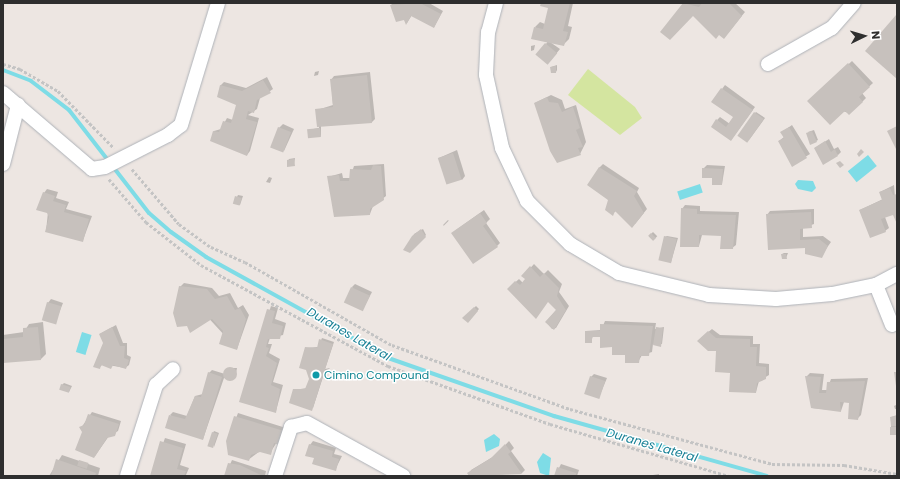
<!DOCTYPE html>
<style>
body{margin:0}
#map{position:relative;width:900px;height:479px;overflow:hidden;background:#ede6e2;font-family:Poppins,sans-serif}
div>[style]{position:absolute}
.pitch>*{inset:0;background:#d4e5a0}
.water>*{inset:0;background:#7edce6;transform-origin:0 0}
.shadow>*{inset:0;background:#0003;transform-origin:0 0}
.stream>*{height:4px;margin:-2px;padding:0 2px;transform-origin:2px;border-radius:2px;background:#7edce6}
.building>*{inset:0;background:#c7c1bd;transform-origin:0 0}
.round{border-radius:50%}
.path>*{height:2.5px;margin-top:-1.25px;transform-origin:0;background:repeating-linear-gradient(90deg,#c4c4c4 0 3px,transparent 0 5px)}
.roads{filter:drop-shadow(0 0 1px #aeb2b8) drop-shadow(0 0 1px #aeb2b8)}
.minor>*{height:14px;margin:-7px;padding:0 7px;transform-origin:7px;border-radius:7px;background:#fff}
.dots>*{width:11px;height:11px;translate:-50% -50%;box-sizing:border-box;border:2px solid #fff;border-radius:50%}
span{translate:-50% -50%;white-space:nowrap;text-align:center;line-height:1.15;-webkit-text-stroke:3px #fff;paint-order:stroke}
.culture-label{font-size:11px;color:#0d838f}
.left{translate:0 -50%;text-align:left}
.water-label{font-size:12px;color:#198196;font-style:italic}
.frame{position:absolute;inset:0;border:4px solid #2e2e2e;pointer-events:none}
.north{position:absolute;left:844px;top:16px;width:40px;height:40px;-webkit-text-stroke:3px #fff;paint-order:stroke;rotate:85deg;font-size:11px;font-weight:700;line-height:16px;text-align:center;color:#2e2e2e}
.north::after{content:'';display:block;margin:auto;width:14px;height:18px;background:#2e2e2e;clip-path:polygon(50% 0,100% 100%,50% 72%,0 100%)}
</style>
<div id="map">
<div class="pitch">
<i style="clip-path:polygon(588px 69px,635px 107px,642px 118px,620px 135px,568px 95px)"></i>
</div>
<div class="water">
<i style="left:868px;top:155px;width:14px;height:26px;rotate:51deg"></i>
<i style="clip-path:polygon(798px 180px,813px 181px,816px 188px,812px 192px,798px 189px,795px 184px)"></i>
<i style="left:700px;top:184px;width:9px;height:24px;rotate:72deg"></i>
<i style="left:82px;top:332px;width:10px;height:21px;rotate:17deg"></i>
<i style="clip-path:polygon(494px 434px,500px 439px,499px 446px,486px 452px,484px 440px)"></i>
<i style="clip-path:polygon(543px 453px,551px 458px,549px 476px,540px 473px,537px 462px)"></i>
</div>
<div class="shadow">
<i style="clip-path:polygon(393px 3px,429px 3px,443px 11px,434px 27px,412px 15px,407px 23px,391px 5px)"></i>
<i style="clip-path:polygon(542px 3px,573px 3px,568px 26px,572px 27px,569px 39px,564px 44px,550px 42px,560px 49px,551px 60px,546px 44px,548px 41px,535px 27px,540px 22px,545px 24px,549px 7px)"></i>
<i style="clip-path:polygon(684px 3px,735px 3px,745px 12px,727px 34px,693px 14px,662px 32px)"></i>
<i style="clip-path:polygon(535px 45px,534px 50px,531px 51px,531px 46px)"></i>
<i style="clip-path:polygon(852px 61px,873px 83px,862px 93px,866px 98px,863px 101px,849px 113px,809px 101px)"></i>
<i style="clip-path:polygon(557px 65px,557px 70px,556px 72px,551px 67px)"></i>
<i style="clip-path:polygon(319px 71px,318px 75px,314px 76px,315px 72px)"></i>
<i style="clip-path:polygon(370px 72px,375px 119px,372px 122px,321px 126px,321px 136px,308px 130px,319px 128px,317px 110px,333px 105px,331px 80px,334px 76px)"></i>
<i style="clip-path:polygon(267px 77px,273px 89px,260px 98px,257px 109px,248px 115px,259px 118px,250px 151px,247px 155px,211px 140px,214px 131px,221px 129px,227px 118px,233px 120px,237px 104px,220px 86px,224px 82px,246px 88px)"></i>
<i style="clip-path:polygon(725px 85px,755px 107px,731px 140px,717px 120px,720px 117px,730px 124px,734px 117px,722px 89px)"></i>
<i style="clip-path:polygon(551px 95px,562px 100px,565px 109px,576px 105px,586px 142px,580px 154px,535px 103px)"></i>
<i style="clip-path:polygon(756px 112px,765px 118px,749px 140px,755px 113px)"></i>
<i style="clip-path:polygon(283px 124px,294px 129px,284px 151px,279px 128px)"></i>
<i style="clip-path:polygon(792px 125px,810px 154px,792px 165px,779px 141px,784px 137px,782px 132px)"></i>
<i style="clip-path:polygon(814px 130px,818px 140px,816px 141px,808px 132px)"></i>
<i style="clip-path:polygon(829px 139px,834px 149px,838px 147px,841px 152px,838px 155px,815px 148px)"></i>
<i style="clip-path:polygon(457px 150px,465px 176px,462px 180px,439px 158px)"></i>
<i style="clip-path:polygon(295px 158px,294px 165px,288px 161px,289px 159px)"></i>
<i style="clip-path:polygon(384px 164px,386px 196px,373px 206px,370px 214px,328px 177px,342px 173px,343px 178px,350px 178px,354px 166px)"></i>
<i style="clip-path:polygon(603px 164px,639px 188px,637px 192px,647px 209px,635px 224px,616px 211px,612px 214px,599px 168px)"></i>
<i style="clip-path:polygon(707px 165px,725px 166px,722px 184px,703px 169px)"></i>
<i style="clip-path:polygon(269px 177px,272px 178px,270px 183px,266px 182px)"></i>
<i style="clip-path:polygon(894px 185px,897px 222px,894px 213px,885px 217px,889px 228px,885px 231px,860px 210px,883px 199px,880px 192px)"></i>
<i style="clip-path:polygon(47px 189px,58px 192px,56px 198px,69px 202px,66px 209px,92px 216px,83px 240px,46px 231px,48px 212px,44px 193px)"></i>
<i style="clip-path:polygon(238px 195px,243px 196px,240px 205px,234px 203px)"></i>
<i style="clip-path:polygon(685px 205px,700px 206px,700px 211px,739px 212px,736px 245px,732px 248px,722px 235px,702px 235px,699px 246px,682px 209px)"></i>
<i style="clip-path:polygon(814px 209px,814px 224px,803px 228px,803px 237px,823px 236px,831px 242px,821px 256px,767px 215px,770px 211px)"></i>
<i style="clip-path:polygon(484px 210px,490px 219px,486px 223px,500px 243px,497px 246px,456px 230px)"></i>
<i style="left:448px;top:220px;width:1px;height:7px;rotate:45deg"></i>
<i style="clip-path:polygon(423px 229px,426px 235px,409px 252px,414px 234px)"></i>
<i style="left:653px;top:232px;width:6px;height:6px;rotate:45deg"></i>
<i style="clip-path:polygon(667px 236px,678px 238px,671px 262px,665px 237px)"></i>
<i style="clip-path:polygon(788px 253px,786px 258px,782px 254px,784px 253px)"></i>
<i style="clip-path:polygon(534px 264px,544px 274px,548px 270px,562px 284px,559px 292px,569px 306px,556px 328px,552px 329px,546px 322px,557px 309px,549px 301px,508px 289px,519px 279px,523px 283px,527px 279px,523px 276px)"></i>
<i style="clip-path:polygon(184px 283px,212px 288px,219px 296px,230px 293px,238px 308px,243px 305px,249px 315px,237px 349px,180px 287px)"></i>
<i style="clip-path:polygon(355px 284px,372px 292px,363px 309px,352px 287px)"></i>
<i style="clip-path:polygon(51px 299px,63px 303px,55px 323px,48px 303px)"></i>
<i style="clip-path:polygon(271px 306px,278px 308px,275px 319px,286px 323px,283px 335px,270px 338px,268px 344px,272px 344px,269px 353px,280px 359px,273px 382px,283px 385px,276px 411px,240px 401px)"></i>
<i style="clip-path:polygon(476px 306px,479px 309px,468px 322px,464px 318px)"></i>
<i style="clip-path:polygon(605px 321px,656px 323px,655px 329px,664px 327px,662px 344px,653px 344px,652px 352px,642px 355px,638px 362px,613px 346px,601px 334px,593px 336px,591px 342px,586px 331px,601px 330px)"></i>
<i style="clip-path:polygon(43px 322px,46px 354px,41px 359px,3px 362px,3px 335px,24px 332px,29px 324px)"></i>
<i style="clip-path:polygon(116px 325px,123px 343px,127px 343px,127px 355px,131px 357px,129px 365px,125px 368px,103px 364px,99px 368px,104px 343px,100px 334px)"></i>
<i style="clip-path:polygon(712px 329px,720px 335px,753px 336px,753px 344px,760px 344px,759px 363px,769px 364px,769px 375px,759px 381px,756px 392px,730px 391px,731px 372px,717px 350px,701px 338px)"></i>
<i style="clip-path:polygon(322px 338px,334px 342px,325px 369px,330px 368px,324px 374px,313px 408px,294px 390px,307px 388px,310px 379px,306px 348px,318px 347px)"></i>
<i style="clip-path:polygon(227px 368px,237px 368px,235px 379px,224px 378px,203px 439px,170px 415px,173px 412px,187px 416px,195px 396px,203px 394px,209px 373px,212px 370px,225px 374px)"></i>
<i style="clip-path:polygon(810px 373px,824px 374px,822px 390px,827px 390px,831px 379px,868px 378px,861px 415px,857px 419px,850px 402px,844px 402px,841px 411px,812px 408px,807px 376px)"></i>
<i style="clip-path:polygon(594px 374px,607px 378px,599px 397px,591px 377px)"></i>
<i style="clip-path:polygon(64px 383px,72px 386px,69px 392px,62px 385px)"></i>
<i style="clip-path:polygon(896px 405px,897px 409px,895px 409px,894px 406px)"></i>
<i style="clip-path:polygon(92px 412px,121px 421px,118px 431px,109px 436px,95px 456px,81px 428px)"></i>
<i style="clip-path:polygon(238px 413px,286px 428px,270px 453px,260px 451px,248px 460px,227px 441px)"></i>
<i style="clip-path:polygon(897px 415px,897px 434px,891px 428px,891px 417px)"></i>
<i style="clip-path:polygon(214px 431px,219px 433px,214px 447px,213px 433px)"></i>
<i style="clip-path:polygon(165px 438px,186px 444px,180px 465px,189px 468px,186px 475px,191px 476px,151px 476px)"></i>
<i style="clip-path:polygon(313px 441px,336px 448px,334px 454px,342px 456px,335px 470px,315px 458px,310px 445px)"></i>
<i style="clip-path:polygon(509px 441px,514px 448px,511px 451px,525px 470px,522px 473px,469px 476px,471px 470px,496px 455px)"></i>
<i style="clip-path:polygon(62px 455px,100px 468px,98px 476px,49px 476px)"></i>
<i style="clip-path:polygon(232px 460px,266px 471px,265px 476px,225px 476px)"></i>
<i style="clip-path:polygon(561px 464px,579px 470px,577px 476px,555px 476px)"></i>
<i style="clip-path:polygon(659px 474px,659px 476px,652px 476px,653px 475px)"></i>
</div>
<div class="stream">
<i style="left:3px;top:70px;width:30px;rotate:21deg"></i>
<i style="left:31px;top:81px;width:48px;rotate:37.3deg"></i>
<i style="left:69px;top:110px;width:130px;rotate:52.2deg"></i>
<i style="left:149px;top:213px;width:29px;rotate:41deg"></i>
<i style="left:171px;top:232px;width:43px;rotate:35.5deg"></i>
<i style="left:206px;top:257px;width:211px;rotate:28.9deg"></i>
<i style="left:391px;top:359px;width:173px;rotate:19.3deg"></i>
<i style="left:554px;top:416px;width:221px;rotate:15.7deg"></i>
</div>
<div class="building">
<i style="clip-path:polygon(420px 3px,441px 14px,434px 28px,411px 16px,406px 25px,404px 20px,396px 22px,390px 5px)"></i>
<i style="clip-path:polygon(541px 3px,570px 3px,563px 31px,568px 32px,564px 46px,531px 39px,534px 27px,543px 29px,548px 8px,540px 6px)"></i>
<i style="clip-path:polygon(683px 3px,699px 7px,702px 3px,729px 3px,742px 16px,724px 39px,719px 35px,716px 39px,693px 16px,670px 40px,660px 32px)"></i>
<i style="clip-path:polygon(896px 15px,897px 16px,897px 79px,865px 51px)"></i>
<i style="left:545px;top:43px;width:16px;height:15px;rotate:40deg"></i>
<i style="clip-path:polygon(848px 63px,870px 87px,859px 97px,863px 102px,849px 115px,845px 111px,830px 125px,807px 101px)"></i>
<i style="clip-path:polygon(556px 66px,556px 73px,551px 73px,550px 67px)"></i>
<i style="clip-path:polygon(367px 75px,372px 123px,317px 127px,315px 109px,333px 107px,330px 79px)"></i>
<i style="clip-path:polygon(263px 80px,271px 93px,257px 100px,254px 113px,248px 111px,246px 119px,257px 122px,247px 156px,210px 141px,213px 131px,219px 132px,223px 121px,231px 123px,236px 105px,217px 97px,220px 85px,242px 91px)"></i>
<i style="clip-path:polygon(721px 88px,753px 110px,731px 141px,711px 127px,716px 119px,726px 127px,733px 117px,711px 102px)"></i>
<i style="clip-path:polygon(547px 97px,549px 102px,558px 103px,562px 112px,573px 107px,580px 128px,576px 130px,583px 147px,578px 148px,581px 155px,557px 163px,550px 151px,534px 103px)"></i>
<i style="left:754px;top:112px;width:12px;height:29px;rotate:35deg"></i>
<i style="clip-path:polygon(897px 126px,897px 151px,887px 131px)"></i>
<i style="left:278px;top:127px;width:14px;height:22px;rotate:21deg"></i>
<i style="clip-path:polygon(789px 127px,807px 158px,792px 167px,778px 141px,784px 138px,780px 132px)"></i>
<i style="left:320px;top:128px;width:9px;height:13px;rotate:84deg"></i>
<i style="clip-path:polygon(812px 131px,817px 142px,810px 145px,806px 133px)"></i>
<i style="clip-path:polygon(825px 141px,831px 152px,835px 149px,838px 156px,823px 165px,814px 148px)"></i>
<i style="clip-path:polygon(861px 149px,864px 152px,859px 157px,857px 154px)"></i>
<i style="left:453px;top:153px;width:28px;height:16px;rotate:72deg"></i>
<i style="clip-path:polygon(294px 159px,295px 166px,287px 167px,287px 160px)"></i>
<i style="clip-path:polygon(840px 161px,844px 165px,840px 168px,836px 163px)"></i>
<i style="clip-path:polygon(373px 165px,381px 166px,384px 200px,370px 209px,370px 215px,334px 217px,327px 176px,339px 175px,340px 181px,349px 181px,350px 169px,371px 170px)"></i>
<i style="clip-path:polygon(599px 167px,637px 191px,634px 196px,644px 213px,632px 228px,615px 211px,613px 216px,605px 210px,608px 200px,587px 185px)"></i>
<i style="clip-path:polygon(702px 168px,723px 169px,722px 185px,712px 185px,712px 178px,702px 178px)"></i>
<i style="clip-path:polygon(890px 188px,893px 195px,897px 194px,897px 224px,893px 215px,881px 219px,886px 232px,870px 238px,859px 210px,882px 200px,879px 192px)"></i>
<i style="clip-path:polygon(43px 192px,55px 196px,53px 201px,66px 205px,64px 212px,89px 219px,83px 242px,45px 232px,49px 217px,47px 213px,36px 210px)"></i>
<i style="left:235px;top:196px;width:7px;height:8px;rotate:16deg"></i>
<i style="clip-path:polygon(681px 208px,697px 209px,697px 214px,736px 215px,733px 249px,720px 249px,721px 236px,699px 235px,699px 247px,680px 247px)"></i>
<i style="clip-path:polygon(811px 212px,812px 228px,800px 229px,800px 240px,819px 239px,828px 246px,822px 258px,805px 254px,805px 248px,768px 250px,766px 214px)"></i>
<i style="clip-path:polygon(480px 213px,487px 223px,483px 226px,498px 247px,473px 264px,451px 233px)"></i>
<i style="clip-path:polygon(421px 229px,426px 237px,410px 253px,403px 250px,412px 236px)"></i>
<i style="left:651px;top:233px;width:7px;height:4px;rotate:45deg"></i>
<i style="left:664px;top:236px;width:13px;height:25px;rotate:13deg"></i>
<i style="clip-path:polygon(781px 254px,786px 254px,787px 259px,782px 259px)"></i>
<i style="clip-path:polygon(530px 266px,540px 277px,544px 273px,559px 288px,557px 296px,566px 310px,554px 330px,545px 322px,556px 310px,548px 302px,536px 319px,507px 289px,515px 281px,520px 285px,525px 279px,521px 276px)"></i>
<i style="clip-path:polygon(179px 286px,207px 289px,215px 299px,227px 296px,235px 310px,240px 308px,246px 319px,237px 350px,219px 344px,223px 331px,212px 319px,190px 333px,187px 326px,177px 327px,173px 313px)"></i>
<i style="left:351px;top:287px;width:21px;height:17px;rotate:25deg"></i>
<i style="left:47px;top:302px;width:15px;height:19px;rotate:16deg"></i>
<i style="clip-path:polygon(474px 307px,478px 311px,468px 323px,462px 318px)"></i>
<i style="clip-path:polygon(267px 309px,275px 311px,272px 323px,283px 326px,280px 339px,268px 339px,266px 347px,269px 348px,266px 356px,277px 363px,271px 385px,280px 389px,276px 413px,239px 402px)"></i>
<i style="clip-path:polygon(600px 324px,653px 326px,649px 356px,640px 356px,639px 363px,625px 363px,625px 355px,612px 355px,612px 347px,600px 348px,600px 337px,592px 337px,592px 343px,585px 343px,585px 331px,600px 331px)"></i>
<i style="clip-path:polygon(38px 327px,41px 360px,3px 363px,3px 339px,23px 337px,23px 328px)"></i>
<i style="clip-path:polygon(112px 327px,120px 346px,125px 346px,124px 358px,129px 360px,126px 369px,113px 365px,111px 369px,101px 365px,100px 369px,93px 367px,103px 343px,99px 334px)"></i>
<i style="clip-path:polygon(656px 327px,663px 328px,661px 347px,653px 345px)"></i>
<i style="clip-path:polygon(708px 331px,716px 338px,750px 339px,750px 347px,757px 347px,756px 366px,766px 367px,766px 379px,757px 383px,756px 393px,729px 392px,730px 373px,715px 372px,716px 351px,708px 351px,697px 341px)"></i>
<i style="clip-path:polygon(319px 339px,333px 344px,312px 411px,289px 403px,293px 389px,305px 389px,309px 379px,306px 370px,299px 368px,305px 347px,317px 348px)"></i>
<i class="round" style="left:223px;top:367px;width:14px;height:14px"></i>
<i style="clip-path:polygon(208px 372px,222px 377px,203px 440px,165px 428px,169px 415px,185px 419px,195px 396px,201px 397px)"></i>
<i style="clip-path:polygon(894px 372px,897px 372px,897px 386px,896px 386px)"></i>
<i style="left:590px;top:376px;width:16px;height:19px;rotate:18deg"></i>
<i style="clip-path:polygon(805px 376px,821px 377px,819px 393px,826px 393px,827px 382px,865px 381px,858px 420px,848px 419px,849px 403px,840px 402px,841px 412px,811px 408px)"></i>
<i style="left:61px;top:384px;width:10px;height:6px;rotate:17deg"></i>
<i style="clip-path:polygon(88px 414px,119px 424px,115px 436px,107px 438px,94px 458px,75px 450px,82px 432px,79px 427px,84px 425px)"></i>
<i style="clip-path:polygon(234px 416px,284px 431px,279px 445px,274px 443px,271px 455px,260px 452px,251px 455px,249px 461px,228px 455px,226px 441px)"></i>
<i style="clip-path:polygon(897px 416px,897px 426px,891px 426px,890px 417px)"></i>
<i style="left:890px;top:427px;width:7px;height:8px"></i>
<i style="left:212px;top:432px;width:6px;height:15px;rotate:18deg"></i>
<i style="clip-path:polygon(160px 441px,183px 448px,177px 469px,186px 471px,184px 476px,150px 476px)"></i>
<i style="clip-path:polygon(309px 444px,333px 451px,332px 457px,339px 459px,336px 471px,312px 464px,314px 458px,305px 456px)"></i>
<i style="clip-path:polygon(505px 444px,511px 452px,508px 454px,522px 474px,469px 476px,467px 473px,491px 458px)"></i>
<i style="clip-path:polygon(56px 459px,96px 473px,95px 476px,51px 476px)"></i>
<i style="left:79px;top:460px;width:10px;height:6px;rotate:17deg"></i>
<i style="clip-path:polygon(228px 463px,240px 465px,263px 476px,224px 476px)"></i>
<i style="clip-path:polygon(557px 467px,576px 473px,576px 476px,554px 476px)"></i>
</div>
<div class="path">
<i style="left:3px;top:64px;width:18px;rotate:16deg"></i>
<i style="left:20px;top:69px;width:44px;rotate:30.1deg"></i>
<i style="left:58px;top:91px;width:80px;rotate:45.5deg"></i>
<i style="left:132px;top:169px;width:72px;rotate:49.5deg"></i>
<i style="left:179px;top:224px;width:39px;rotate:36deg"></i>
<i style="left:211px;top:247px;width:37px;rotate:24deg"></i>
<i style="left:245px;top:262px;width:169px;rotate:29.5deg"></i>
<i style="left:392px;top:345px;width:189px;rotate:19.8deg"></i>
<i style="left:570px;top:409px;width:209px;rotate:15.2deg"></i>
<i style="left:772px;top:464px;width:72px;rotate:0.8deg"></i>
<i style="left:844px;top:465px;width:54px;rotate:9.6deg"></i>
<i style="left:109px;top:179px;width:57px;rotate:49.3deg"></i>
<i style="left:146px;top:222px;width:70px;rotate:38deg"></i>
<i style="left:201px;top:265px;width:213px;rotate:28.4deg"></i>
<i style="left:388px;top:366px;width:172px;rotate:19.7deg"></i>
<i style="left:550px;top:424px;width:186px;rotate:16.2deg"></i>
</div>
<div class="roads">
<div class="minor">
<i style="left:496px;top:3px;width:30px;rotate:105deg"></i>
<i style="left:488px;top:32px;width:43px;rotate:92.7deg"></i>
<i style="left:486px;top:75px;width:75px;rotate:77.6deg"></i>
<i style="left:502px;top:148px;width:59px;rotate:64.7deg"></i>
<i style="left:527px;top:201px;width:61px;rotate:45deg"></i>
<i style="left:570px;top:244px;width:57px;rotate:30.6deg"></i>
<i style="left:619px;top:273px;width:93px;rotate:13.7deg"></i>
<i style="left:709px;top:295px;width:67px;rotate:3.4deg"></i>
<i style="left:776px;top:299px;width:56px;rotate:-5.1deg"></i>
<i style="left:832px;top:294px;width:45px;rotate:-11.6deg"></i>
<i style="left:876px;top:285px;width:24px;rotate:-28deg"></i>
<i style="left:768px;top:64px;width:73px;rotate:-29.4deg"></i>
<i style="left:832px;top:28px;width:33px;rotate:-49deg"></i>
<i style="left:3px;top:93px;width:117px;rotate:40.5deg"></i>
<i style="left:92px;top:169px;width:13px;rotate:-9deg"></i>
<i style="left:105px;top:167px;width:71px;rotate:-26.9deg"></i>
<i style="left:168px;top:135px;width:16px;rotate:-38deg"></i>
<i style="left:181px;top:125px;width:127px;rotate:-73.1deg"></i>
<i style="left:3px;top:164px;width:61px;rotate:-75.7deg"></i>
<i style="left:876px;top:285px;width:43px;rotate:68.2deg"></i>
<i style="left:127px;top:476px;width:96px;rotate:-72.3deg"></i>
<i style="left:156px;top:385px;width:23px;rotate:-43deg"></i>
<i style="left:275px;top:476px;width:52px;rotate:-71.9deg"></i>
<i style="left:291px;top:427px;width:16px;rotate:-14deg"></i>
<i style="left:307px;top:423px;width:110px;rotate:28.9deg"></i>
</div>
</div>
<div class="dots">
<i style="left:316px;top:375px;background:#0f9aa8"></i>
</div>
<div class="culture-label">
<span class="left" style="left:324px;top:375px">Cimino Compound</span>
</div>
<div class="water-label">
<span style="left:349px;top:334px;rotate:30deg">Duranes Lateral</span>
<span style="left:652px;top:445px;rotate:16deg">Duranes Lateral</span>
</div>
<div class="frame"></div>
<div class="north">N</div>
</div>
